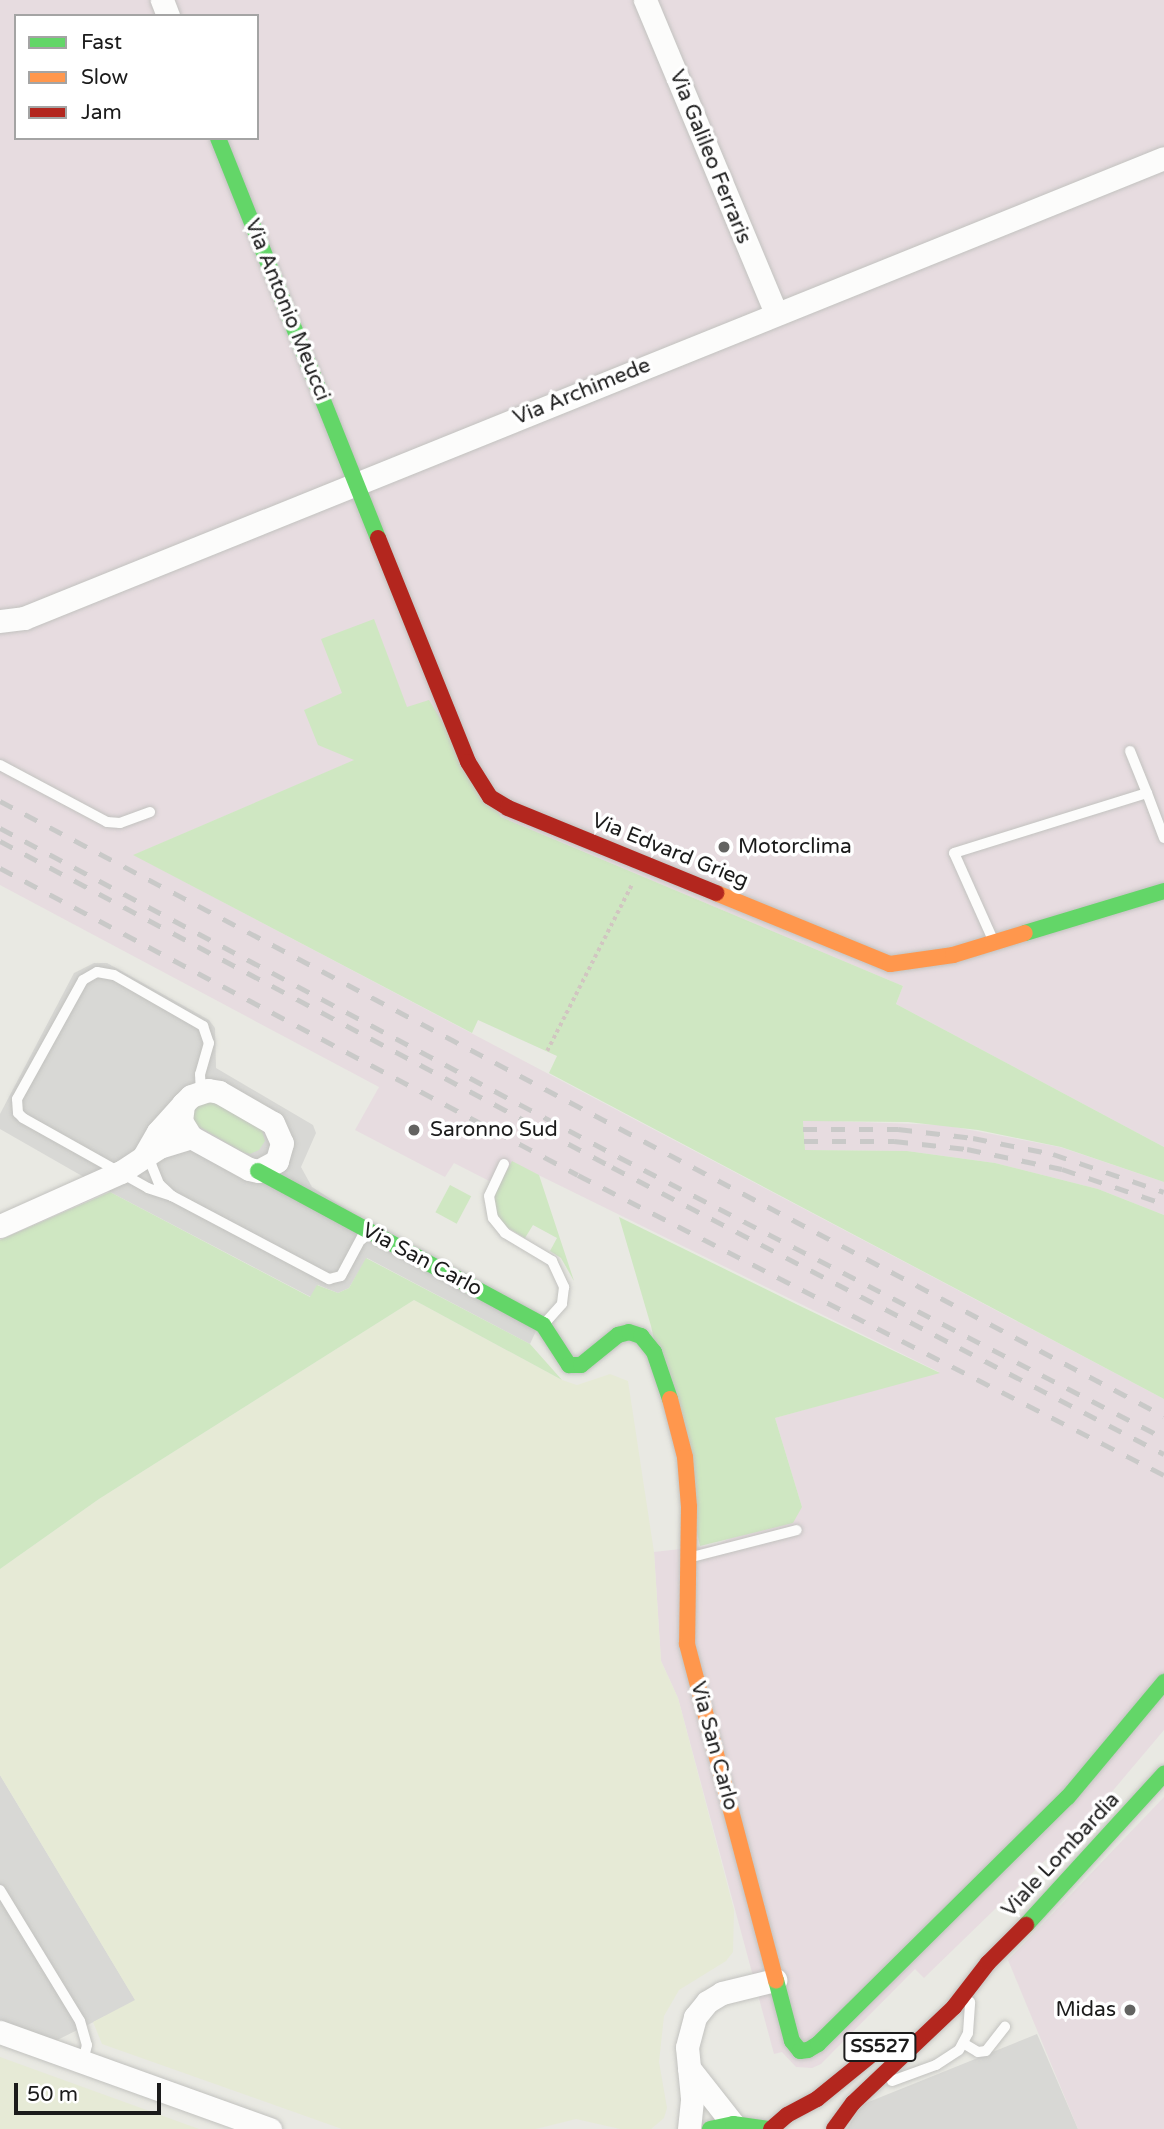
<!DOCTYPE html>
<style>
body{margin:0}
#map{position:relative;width:1164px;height:2129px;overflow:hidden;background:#e9e9e3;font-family:"Varela Round",sans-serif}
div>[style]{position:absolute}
.residential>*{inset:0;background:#d8d8d5}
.industrial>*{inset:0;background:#e7dce0}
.farmland>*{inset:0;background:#e6ead6}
.grass>*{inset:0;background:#cfe7c2;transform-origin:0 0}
.path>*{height:3.5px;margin-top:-1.75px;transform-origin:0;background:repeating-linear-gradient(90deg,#d1c6c1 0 3.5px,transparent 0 7px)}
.roads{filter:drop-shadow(0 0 2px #c2c2bf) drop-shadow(0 0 2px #c2c2bf)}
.lane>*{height:10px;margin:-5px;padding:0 5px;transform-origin:5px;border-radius:5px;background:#fcfcfb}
.street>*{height:23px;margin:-11.5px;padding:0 11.5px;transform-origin:11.5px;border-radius:11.5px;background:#fcfcfb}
.fast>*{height:16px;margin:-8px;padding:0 8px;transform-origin:8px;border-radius:8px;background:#63d668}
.slow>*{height:16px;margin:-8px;padding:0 8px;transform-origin:8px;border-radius:8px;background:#ff974d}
.jam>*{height:16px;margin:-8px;padding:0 8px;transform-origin:8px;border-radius:8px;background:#b3261e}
.rail>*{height:5px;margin-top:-2.5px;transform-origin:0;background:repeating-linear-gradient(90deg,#c9c9c8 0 14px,transparent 0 28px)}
.dots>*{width:19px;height:19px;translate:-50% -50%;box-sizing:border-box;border:4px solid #fff;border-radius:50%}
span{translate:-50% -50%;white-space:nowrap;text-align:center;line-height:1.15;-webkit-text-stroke:7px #fff;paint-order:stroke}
.shield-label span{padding:2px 5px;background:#fff;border:2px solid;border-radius:5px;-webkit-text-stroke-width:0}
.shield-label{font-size:19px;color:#1b1b1b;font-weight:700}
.street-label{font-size:21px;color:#1b1b1b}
.poi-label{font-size:21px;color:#1b1b1b}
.left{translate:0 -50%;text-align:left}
.right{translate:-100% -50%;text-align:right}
.legend{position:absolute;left:14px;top:14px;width:245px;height:126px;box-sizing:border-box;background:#fff;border:2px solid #a4a4a4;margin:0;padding:9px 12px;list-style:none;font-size:21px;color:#1b1b1b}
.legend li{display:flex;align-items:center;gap:14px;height:35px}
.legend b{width:35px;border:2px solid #a4a4a4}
.scale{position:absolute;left:14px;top:2083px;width:147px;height:32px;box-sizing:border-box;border:4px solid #1b1b1b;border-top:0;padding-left:9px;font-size:21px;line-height:24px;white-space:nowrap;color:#1b1b1b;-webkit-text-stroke:5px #fff;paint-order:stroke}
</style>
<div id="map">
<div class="residential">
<i style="clip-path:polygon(94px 963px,107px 963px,209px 1020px,215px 1028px,216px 1068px,313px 1125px,316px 1133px,301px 1167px,312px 1187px,536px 1331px,530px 1344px,367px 1258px,349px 1288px,338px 1293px,318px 1285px,311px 1297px,110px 1192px,0 1129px,0 1114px,74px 973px)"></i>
<i style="clip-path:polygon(0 1775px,136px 2001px,45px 2046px,0 2030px)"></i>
<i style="clip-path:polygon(1037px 2034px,1078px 2129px,847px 2129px,861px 2105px)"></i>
</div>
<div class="industrial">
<i style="clip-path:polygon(evenodd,0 0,1164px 0,1164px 1147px,896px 1004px,903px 986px,501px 817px,407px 708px,342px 693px,355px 760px,134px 855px,1164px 1399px,1164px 1730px,1094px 1813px,924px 1978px,915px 1969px,821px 2064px,812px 2068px,796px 2067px,782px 2052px,774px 2054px,678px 1698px,661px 1661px,654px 1552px,715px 1545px,802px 1507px,775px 1418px,939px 1372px,512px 1162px,499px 1186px,454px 1163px,445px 1177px,355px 1130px,379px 1087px,0 885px,0 0,16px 16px,257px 16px,257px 138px,16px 138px,16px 16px)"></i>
<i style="clip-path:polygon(803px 1120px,944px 1125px,1060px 1147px,1164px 1182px,1164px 1215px,1098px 1189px,995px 1163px,907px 1151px,804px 1150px)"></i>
<i style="clip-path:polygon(1164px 1797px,1164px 2129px,1078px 2129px,1008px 1960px)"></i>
</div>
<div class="farmland">
<i style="clip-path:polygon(414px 1300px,562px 1380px,577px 1385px,610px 1374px,628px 1381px,654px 1552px,661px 1661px,678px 1698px,734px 1910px,733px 1952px,726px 1961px,679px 1990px,664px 2016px,659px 2062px,667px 2108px,664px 2118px,651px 2129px,620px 2129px,576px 2119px,536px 2129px,342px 2129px,102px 2044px,93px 2022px,135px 2000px,0 1775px,0 1569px,99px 1499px)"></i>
<i style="clip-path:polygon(0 2057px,199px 2129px,0 2129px)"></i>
</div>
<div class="grass">
<i style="clip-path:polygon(374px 619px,407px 707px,429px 700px,501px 817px,903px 986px,896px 1004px,1164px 1147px,1164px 1182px,1061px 1147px,978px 1130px,908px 1122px,803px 1121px,805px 1150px,907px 1151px,995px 1163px,1098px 1189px,1164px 1215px,1164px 1399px,549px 1073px,557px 1056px,478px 1020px,472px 1033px,133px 855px,354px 760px,318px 745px,304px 710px,342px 693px,321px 639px)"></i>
<i style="clip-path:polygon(208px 1097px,261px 1127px,265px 1141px,259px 1150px,250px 1154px,243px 1152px,193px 1123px,190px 1111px)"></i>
<i style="clip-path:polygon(512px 1161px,539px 1175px,574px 1281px,561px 1258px,550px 1251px,557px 1238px,533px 1225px,525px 1238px,505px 1226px,498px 1217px,494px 1201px,496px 1191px)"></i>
<i style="left:450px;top:1185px;width:24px;height:31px;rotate:28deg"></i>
<i style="clip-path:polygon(110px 1192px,310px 1297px,317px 1285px,338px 1293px,349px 1288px,366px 1258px,530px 1344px,562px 1380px,414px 1300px,99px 1499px,0 1569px,0 1240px)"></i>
<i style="clip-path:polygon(619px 1217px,798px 1305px,940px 1373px,775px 1418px,802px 1507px,793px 1523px,700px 1546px,651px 1326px)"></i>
</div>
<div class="path">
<i style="left:547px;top:1051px;width:187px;rotate:-63deg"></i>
</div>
<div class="roads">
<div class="lane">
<i style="left:1130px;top:751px;width:45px;rotate:68deg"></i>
<i style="left:0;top:765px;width:121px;rotate:28deg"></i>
<i style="left:107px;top:822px;width:13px;rotate:4deg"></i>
<i style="left:120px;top:823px;width:32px;rotate:-20deg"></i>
<i style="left:993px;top:940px;width:95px;rotate:-114.1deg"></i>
<i style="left:954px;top:853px;width:202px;rotate:-17.3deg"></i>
<i style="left:1147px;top:793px;width:48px;rotate:69.3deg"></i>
<i style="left:140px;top:1160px;width:12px;rotate:20deg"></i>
<i style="left:151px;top:1164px;width:22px;rotate:68deg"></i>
<i style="left:159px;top:1184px;width:18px;rotate:43deg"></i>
<i style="left:172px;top:1196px;width:178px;rotate:27.9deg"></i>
<i style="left:329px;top:1279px;width:12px;rotate:-14deg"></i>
<i style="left:341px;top:1276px;width:49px;rotate:-61.9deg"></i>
<i style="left:504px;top:1164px;width:35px;rotate:115deg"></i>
<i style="left:489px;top:1196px;width:22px;rotate:80deg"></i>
<i style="left:493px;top:1218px;width:19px;rotate:51deg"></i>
<i style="left:505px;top:1233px;width:55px;rotate:30.8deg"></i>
<i style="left:552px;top:1261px;width:29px;rotate:65deg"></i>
<i style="left:564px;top:1287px;width:17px;rotate:97deg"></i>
<i style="left:562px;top:1304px;width:25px;rotate:132deg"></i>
<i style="left:172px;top:1196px;width:25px;rotate:-162deg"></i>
<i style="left:148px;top:1188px;width:143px;rotate:-150.8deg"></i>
<i style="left:23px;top:1118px;width:7px;rotate:-135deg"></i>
<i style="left:18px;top:1113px;width:14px;rotate:-94deg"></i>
<i style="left:17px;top:1099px;width:136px;rotate:-61deg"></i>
<i style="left:83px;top:980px;width:16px;rotate:-30deg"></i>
<i style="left:97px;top:972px;width:17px;rotate:10deg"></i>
<i style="left:114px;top:975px;width:103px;rotate:29.8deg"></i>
<i style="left:203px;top:1026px;width:18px;rotate:71deg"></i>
<i style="left:209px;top:1043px;width:32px;rotate:106deg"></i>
<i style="left:200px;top:1074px;width:17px;rotate:87deg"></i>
<i style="left:692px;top:1557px;width:108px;rotate:-14.4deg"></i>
<i style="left:0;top:1890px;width:153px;rotate:58.6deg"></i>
<i style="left:80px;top:2021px;width:25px;rotate:74deg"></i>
<i style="left:87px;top:2045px;width:16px;rotate:104deg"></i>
<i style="left:963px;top:2043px;width:17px;rotate:31deg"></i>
<i style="left:978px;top:2052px;width:8px;rotate:-7deg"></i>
<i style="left:986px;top:2051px;width:31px;rotate:-52deg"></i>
<i style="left:892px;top:2081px;width:47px;rotate:-20deg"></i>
<i style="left:936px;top:2065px;width:27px;rotate:-33deg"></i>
<i style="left:959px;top:2050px;width:19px;rotate:-62deg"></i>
<i style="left:968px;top:2033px;width:31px;rotate:-86deg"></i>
</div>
<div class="street">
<i style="left:162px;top:0;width:17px;rotate:69deg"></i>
<i style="left:645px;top:0;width:339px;rotate:67.3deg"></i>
<i style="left:0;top:621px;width:24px;rotate:-7deg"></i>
<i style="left:24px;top:618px;width:1229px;rotate:-21.97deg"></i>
<i style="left:144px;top:1156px;width:28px;rotate:-60deg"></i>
<i style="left:158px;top:1132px;width:38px;rotate:-48deg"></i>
<i style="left:183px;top:1104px;width:11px;rotate:-45deg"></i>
<i style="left:191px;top:1096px;width:18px;rotate:-19deg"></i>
<i style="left:208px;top:1090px;width:11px;rotate:10deg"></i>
<i style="left:219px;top:1092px;width:62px;rotate:29.9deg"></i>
<i style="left:273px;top:1123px;width:22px;rotate:66deg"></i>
<i style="left:282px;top:1143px;width:19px;rotate:106deg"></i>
<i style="left:277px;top:1161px;width:21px;rotate:152deg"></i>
<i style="left:258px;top:1171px;width:9px;rotate:-167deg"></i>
<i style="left:249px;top:1169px;width:66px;rotate:-151.1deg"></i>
<i style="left:191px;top:1137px;width:19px;rotate:-122deg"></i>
<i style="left:181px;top:1121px;width:17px;rotate:-83deg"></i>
<i style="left:0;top:1226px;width:133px;rotate:-24.1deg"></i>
<i style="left:121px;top:1172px;width:45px;rotate:-33.3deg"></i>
<i style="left:159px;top:1147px;width:34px;rotate:-17deg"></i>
<i style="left:0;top:2032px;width:287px;rotate:19.8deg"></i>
<i style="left:689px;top:2068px;width:71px;rotate:51.8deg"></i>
<i style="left:689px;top:2129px;width:31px;rotate:-84deg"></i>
<i style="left:692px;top:2098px;width:51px;rotate:-95.6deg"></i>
<i style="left:687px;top:2047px;width:31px;rotate:-75deg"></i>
<i style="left:695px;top:2017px;width:19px;rotate:-51deg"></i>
<i style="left:707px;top:2002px;width:17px;rotate:-31deg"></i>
<i style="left:722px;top:1993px;width:55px;rotate:-13.8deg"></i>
</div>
<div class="fast">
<i style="left:218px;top:138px;width:431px;rotate:68.2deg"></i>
<i style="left:1025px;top:933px;width:145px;rotate:-16.8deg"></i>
<i style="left:258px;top:1171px;width:324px;rotate:28.4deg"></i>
<i style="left:543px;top:1325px;width:48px;rotate:57deg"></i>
<i style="left:569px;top:1365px;width:12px"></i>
<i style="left:581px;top:1365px;width:48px;rotate:-39deg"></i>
<i style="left:618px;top:1335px;width:11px;rotate:-15deg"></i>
<i style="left:629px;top:1332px;width:13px;rotate:18deg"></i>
<i style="left:641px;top:1336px;width:21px;rotate:51deg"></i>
<i style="left:654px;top:1352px;width:50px;rotate:71.2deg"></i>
<i style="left:1026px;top:1925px;width:205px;rotate:-47.6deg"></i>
<i style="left:776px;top:1980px;width:63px;rotate:75.3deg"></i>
<i style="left:792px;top:2041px;width:13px;rotate:51deg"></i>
<i style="left:800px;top:2051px;width:8px;rotate:-7deg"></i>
<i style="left:808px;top:2050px;width:12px;rotate:-31deg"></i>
<i style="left:818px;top:2044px;width:351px;rotate:-44.7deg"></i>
<i style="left:1068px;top:1797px;width:150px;rotate:-50.1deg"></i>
<i style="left:710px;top:2129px;width:24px;rotate:-12deg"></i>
<i style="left:733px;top:2124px;width:34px;rotate:8deg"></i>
</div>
<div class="slow">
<i style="left:716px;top:893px;width:188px;rotate:22.2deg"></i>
<i style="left:890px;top:964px;width:64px;rotate:-8.1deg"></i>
<i style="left:953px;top:955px;width:75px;rotate:-17deg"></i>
<i style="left:670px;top:1399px;width:60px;rotate:75.5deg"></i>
<i style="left:685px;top:1457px;width:50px;rotate:85.4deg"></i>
<i style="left:689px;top:1507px;width:137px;rotate:90.8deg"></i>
<i style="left:687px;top:1644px;width:348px;rotate:75.2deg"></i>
</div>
<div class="jam">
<i style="left:378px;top:538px;width:241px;rotate:68.1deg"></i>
<i style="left:468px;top:762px;width:41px;rotate:57.8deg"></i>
<i style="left:490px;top:797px;width:21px;rotate:31deg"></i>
<i style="left:508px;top:808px;width:225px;rotate:22.2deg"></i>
<i style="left:771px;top:2129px;width:21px;rotate:-41deg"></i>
<i style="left:787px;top:2115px;width:34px;rotate:-28deg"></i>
<i style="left:817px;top:2099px;width:89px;rotate:-39.1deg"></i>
<i style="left:834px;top:2129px;width:32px;rotate:-54deg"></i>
<i style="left:853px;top:2103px;width:139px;rotate:-43.5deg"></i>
<i style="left:954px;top:2007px;width:56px;rotate:-52.3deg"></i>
<i style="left:988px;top:1963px;width:54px;rotate:-45deg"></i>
</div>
</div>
<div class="rail">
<i style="left:0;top:801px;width:1316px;rotate:27.85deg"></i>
<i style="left:0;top:828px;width:701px;rotate:27.99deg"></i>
<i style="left:619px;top:1157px;width:613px;rotate:27.28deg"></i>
<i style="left:0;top:841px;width:693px;rotate:28.04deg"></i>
<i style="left:612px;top:1167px;width:622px;rotate:27.47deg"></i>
<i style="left:0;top:868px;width:654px;rotate:27.97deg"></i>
<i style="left:578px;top:1175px;width:658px;rotate:27.11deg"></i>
<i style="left:803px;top:1129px;width:95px"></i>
<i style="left:898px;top:1129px;width:76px;rotate:6.8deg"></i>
<i style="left:973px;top:1138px;width:82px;rotate:11.3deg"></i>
<i style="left:1053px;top:1154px;width:117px;rotate:18.9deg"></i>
<i style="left:804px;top:1141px;width:90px"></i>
<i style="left:894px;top:1141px;width:73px;rotate:6.3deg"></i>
<i style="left:967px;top:1149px;width:97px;rotate:11.9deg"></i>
<i style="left:1062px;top:1169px;width:108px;rotate:18.9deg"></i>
</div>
<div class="dots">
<i style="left:724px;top:847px;background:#636361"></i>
<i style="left:414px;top:1130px;background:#636361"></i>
<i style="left:1130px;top:2010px;background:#636361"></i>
</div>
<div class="shield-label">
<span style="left:880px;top:2047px">SS527</span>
</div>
<div class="street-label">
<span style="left:710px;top:157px;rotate:68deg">Via Galileo Ferraris</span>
<span style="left:287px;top:310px;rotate:68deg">Via Antonio Meucci</span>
<span style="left:582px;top:392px;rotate:-22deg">Via Archimede</span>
<span style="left:670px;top:851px;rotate:22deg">Via Edvard Grieg</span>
<span style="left:422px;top:1260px;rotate:28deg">Via San Carlo</span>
<span style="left:714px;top:1746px;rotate:75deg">Via San Carlo</span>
<span style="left:1061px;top:1855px;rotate:-47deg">Viale Lombardia</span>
</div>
<div class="poi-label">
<span class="left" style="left:738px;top:847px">Motorclima</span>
<span class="left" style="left:430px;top:1130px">Saronno Sud</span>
<span class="right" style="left:1116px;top:2010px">Midas</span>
</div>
<ul class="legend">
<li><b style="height:9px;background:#63d668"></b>Fast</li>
<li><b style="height:9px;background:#ff974d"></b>Slow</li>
<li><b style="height:9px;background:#b3261e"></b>Jam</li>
</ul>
<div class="scale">50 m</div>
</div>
